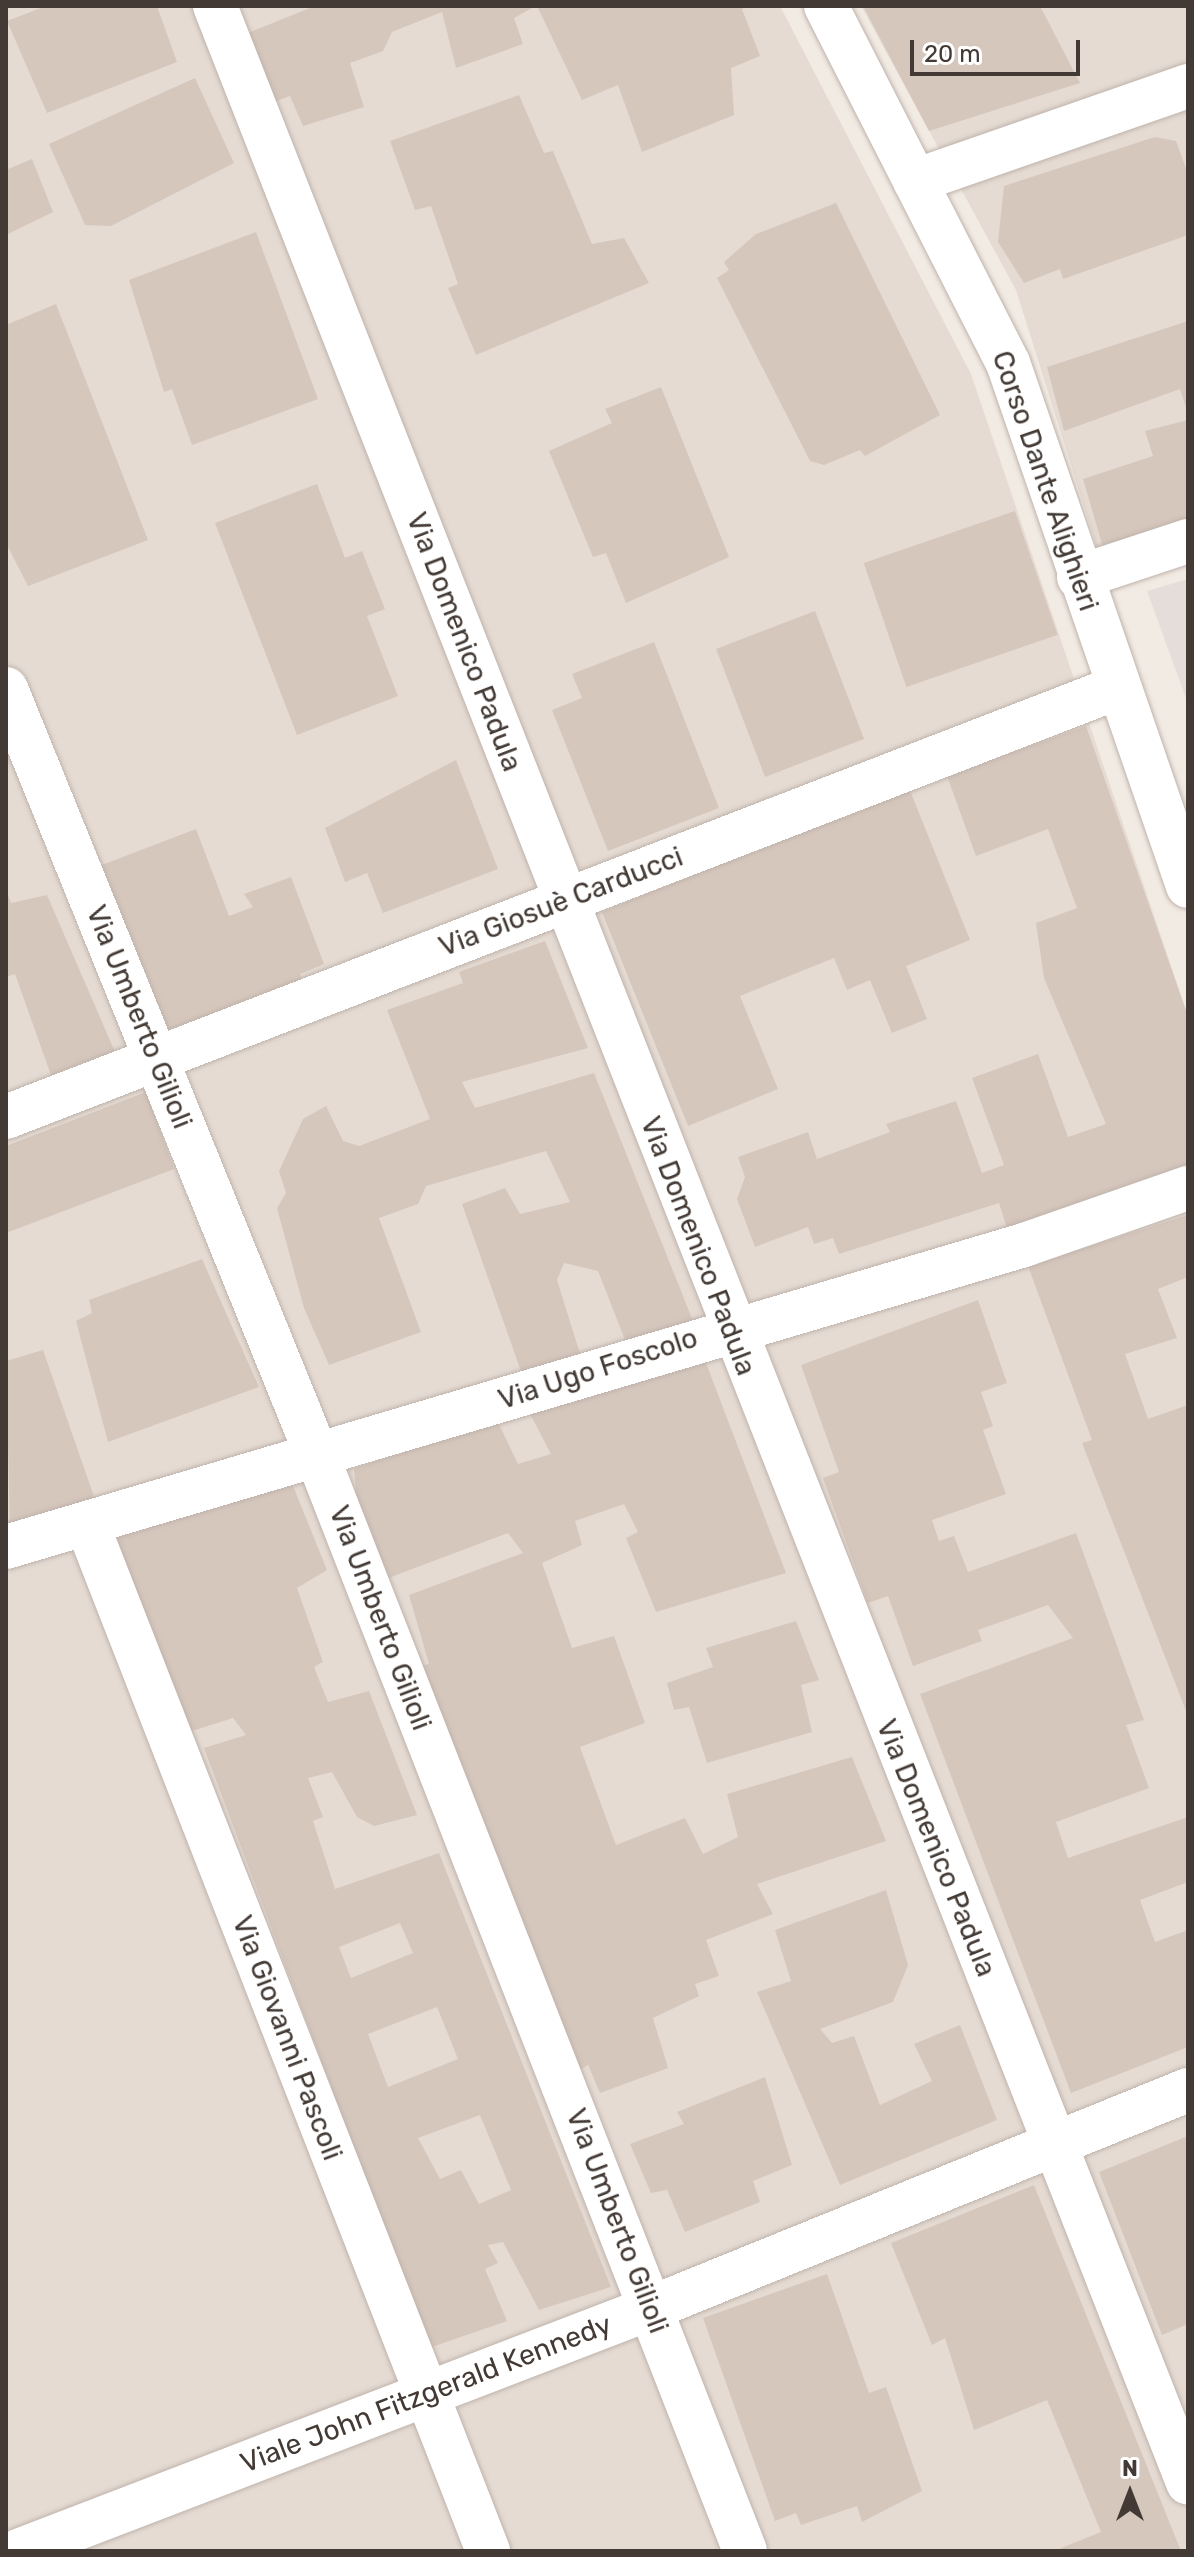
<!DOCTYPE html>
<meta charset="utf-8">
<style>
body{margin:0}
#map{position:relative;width:1194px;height:2557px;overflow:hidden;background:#f2ebe4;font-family:Rubik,sans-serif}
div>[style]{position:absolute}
.residential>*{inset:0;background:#e5dbd3}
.industrial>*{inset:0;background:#e4ddd9}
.building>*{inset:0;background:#d6c7bd;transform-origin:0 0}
.roads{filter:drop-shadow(0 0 2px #bfb3ab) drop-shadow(0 0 2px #bfb3ab)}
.minor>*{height:44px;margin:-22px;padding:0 22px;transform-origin:22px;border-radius:22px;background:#fff}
span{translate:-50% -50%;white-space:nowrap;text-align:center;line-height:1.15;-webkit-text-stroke:6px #fff;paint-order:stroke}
.street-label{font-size:28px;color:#433a35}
.frame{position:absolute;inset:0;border:8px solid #433a35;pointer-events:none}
.north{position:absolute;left:1090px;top:2453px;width:80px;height:80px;-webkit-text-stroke:6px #fff;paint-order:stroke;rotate:0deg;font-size:22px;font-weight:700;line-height:32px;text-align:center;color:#433a35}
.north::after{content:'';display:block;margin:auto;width:28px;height:36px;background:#433a35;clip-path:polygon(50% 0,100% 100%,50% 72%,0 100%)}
.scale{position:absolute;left:910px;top:40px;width:170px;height:36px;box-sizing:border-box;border:4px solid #433a35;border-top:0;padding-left:10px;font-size:24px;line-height:28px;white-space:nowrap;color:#433a35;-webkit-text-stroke:6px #fff;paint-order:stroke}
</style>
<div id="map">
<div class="residential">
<i style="clip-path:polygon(6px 6px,780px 6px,971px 374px,1188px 1016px,1188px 2551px,6px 2551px)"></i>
<i style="clip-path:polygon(861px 6px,1188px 6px,1188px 524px,1099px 554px,1016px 290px)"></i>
</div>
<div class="industrial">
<i style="clip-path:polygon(1188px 579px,1188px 704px,1147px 591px)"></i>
</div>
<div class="building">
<i style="clip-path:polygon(46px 6px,157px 6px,177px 62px,47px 113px,7px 21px)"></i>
<i style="clip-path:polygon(315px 6px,536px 6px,514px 18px,523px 44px,456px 68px,442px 12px,392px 32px,383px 51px,350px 63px,364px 107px,303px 126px,290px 96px,271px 103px,243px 35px)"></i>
<i style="clip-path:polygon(537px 6px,750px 6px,742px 9px,760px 56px,731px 68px,734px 115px,642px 152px,618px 85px,582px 100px)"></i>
<i style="clip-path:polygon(863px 6px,1040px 6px,1080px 83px,929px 131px)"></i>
<i style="clip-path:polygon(195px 78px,234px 163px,111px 226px,85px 225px,49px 144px)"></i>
<i style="clip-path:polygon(519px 95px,544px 153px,553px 151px,592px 244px,624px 238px,649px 283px,476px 355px,448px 288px,458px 284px,431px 206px,415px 210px,390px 141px)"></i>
<i style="clip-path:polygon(1155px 137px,1176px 141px,1188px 174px,1188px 235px,1063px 279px,1060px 269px,1024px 283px,998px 242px,1004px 186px)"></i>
<i style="clip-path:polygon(32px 159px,53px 212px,6px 235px,6px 170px)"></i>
<i style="clip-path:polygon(836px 203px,940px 415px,865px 456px,860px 450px,824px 465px,810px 461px,717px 278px,729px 270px,724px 262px,756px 234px)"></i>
<i style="clip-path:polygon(256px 232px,318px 399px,192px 445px,172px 389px,164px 392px,129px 280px)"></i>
<i style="clip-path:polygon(56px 304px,148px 540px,28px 586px,6px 543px,6px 325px)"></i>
<i style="clip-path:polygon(1188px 321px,1188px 414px,1180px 389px,1064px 431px,1047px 367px)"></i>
<i style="clip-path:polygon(661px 387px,729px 557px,626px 603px,606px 553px,593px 557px,549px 451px,612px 423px,605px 409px)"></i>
<i style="clip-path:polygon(1188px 420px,1188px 522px,1104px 551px,1083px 479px,1153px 456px,1145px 431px)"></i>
<i style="clip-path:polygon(317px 484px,345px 558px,362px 551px,385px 609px,367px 616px,398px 696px,297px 735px,215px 523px)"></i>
<i style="left:1015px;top:511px;width:131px;height:160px;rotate:71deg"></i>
<i style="left:815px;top:611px;width:137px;height:106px;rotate:69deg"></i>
<i style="clip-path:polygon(654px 642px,719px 808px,608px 851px,552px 710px,582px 698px,572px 674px)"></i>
<i style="clip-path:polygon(1086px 726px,1188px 1016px,1188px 1171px,1009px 1235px,999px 1203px,839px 1254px,833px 1238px,814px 1244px,808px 1227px,755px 1247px,737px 1199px,745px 1177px,738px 1157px,808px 1132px,817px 1159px,890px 1132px,886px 1124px,956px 1101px,982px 1173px,1004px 1165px,972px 1078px,1038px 1054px,1068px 1137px,1106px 1124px,1044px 978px,1036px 923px,1077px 908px,1048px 829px,976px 856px,947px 776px)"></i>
<i style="clip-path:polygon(456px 760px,498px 869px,383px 913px,367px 873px,345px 882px,325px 828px)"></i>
<i style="clip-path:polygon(909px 788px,970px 940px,906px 966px,927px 1019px,892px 1033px,870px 980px,847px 990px,834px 958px,740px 996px,778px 1089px,688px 1126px,602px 912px)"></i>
<i style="clip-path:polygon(196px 829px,229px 916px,253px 907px,244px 894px,291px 877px,324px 964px,300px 974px,305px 988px,161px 1042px,94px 868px)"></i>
<i style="clip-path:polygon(6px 890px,11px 903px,47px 895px,115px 1052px,52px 1078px,15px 974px,6px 977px)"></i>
<i style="clip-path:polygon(545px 941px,588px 1048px,462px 1082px,475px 1108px,594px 1073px,693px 1321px,627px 1345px,598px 1271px,564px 1263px,557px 1280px,582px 1360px,523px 1377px,462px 1204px,505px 1188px,520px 1214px,570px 1202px,546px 1151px,426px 1186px,418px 1204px,379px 1218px,421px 1332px,329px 1365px,304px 1308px,277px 1208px,286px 1193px,279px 1171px,303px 1119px,326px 1106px,343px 1141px,359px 1146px,430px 1119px,387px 1010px,463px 983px,459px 972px)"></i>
<i style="clip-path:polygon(146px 1092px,174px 1169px,6px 1233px,6px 1146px)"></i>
<i style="clip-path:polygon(1188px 1215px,1188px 1277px,1158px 1289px,1177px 1338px,1125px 1354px,1148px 1419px,1188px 1405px,1188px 1716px,1082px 1443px,1092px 1440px,1028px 1266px)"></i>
<i style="clip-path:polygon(202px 1259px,259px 1387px,108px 1442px,76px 1321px,92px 1313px,89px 1300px)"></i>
<i style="clip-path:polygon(978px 1300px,1007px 1383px,981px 1392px,993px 1426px,983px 1430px,1006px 1494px,932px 1520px,939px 1541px,954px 1536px,968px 1572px,1076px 1533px,1144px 1720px,1126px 1725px,1149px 1788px,1056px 1822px,1068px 1858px,1188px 1817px,1188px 1882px,1140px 1900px,1155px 1942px,1188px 1930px,1188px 2047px,1071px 2093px,920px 1694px,1073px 1638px,1048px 1605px,978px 1630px,982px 1641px,913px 1666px,888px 1596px,868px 1603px,823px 1478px,839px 1472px,801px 1365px)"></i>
<i style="clip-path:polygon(43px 1350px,97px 1505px,10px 1532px,6px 1361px)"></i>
<i style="clip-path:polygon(703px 1355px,786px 1573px,656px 1612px,626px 1538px,638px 1532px,624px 1504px,575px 1521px,582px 1545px,542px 1563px,572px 1648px,614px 1636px,645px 1723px,580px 1747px,616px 1845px,685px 1818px,703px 1854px,738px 1837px,727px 1794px,852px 1757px,886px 1841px,757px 1884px,773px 1914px,706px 1940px,719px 1976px,695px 1984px,699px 1996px,653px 2018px,668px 2068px,600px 2093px,588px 2065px,576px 2072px,416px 1667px,429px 1664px,409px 1595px,523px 1553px,508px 1533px,375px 1583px,346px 1502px,356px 1491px,354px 1469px,497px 1420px,518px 1464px,551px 1454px,528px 1410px)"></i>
<i style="clip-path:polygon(evenodd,291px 1481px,327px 1570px,297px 1588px,323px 1662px,314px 1667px,328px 1702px,369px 1691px,417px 1815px,374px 1826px,357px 1817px,332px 1772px,308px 1778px,323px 1817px,313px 1821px,335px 1889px,439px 1853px,611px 2287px,539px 2310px,503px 2242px,488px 2245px,498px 2263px,485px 2269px,507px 2321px,429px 2348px,204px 1748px,246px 1735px,233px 1718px,192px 1731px,111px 1535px,291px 1481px,400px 1923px,413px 1953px,351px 1978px,339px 1947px,400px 1923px,291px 1481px,437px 2007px,458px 2059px,388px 2087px,368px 2034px,437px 2007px,291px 1481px,480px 2115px,511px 2190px,479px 2204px,461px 2170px,440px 2179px,418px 2138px,480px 2115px)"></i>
<i style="clip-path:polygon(796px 1621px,819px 1680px,801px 1685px,812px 1732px,707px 1763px,689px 1707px,674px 1710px,667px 1683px,713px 1667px,706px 1648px)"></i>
<i style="clip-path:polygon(886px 1890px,908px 1965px,893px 2002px,820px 2029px,832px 2043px,854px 2036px,880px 2105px,932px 2081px,914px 2044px,960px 2025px,997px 2120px,840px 2185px,757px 1992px,791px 1981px,775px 1930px)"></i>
<i style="clip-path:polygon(765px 2077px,792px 2165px,753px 2181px,760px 2202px,685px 2232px,667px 2190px,651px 2193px,630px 2144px,684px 2124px,677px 2112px)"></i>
<i style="clip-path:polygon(1188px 2136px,1188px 2324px,1162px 2335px,1099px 2172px)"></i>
<i style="clip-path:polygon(1034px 2185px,1181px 2551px,1054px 2551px,1101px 2532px,1047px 2400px,974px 2430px,945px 2338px,932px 2345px,891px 2243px)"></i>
<i style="clip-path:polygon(827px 2274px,869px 2393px,886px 2387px,922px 2491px,862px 2522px,857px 2506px,801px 2525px,796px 2513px,775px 2521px,703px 2318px)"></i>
</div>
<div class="roads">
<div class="minor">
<i style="left:215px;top:6px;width:2661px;rotate:68.55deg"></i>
<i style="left:826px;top:6px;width:401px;rotate:63deg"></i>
<i style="left:1008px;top:363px;width:553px;rotate:71.01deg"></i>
<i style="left:915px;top:181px;width:289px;rotate:-19.2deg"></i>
<i style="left:1079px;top:577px;width:115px;rotate:-18.3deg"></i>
<i style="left:6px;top:689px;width:830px;rotate:67.92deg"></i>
<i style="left:318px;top:1458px;width:1173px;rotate:68.66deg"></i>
<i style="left:6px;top:1117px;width:1190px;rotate:-21.13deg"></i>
<i style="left:87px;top:1524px;width:1103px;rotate:68.67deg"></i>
<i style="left:6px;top:1547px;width:1062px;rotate:-16.52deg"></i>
<i style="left:1024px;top:1245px;width:174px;rotate:-19.2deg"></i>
<i style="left:18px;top:2551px;width:678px;rotate:-21deg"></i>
<i style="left:651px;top:2308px;width:580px;rotate:-22.1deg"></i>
</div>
</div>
<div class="street-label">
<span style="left:1045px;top:481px;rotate:71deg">Corso Dante Alighieri</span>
<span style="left:464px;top:642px;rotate:69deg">Via Domenico Padula</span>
<span style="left:561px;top:902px;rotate:-21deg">Via Giosuè Carducci</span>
<span style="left:139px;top:1017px;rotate:68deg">Via Umberto Gilioli</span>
<span style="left:698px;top:1246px;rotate:69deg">Via Domenico Padula</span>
<span style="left:598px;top:1369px;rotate:-18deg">Via Ugo Foscolo</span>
<span style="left:380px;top:1618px;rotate:69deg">Via Umberto Gilioli</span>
<span style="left:936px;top:1848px;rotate:68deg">Via Domenico Padula</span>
<span style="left:287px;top:2038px;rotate:69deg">Via Giovanni Pascoli</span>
<span style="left:617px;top:2221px;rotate:69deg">Via Umberto Gilioli</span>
<span style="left:426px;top:2394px;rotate:-21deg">Viale John Fitzgerald Kennedy</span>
</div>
<div class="frame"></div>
<div class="north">N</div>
<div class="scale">20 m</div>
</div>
